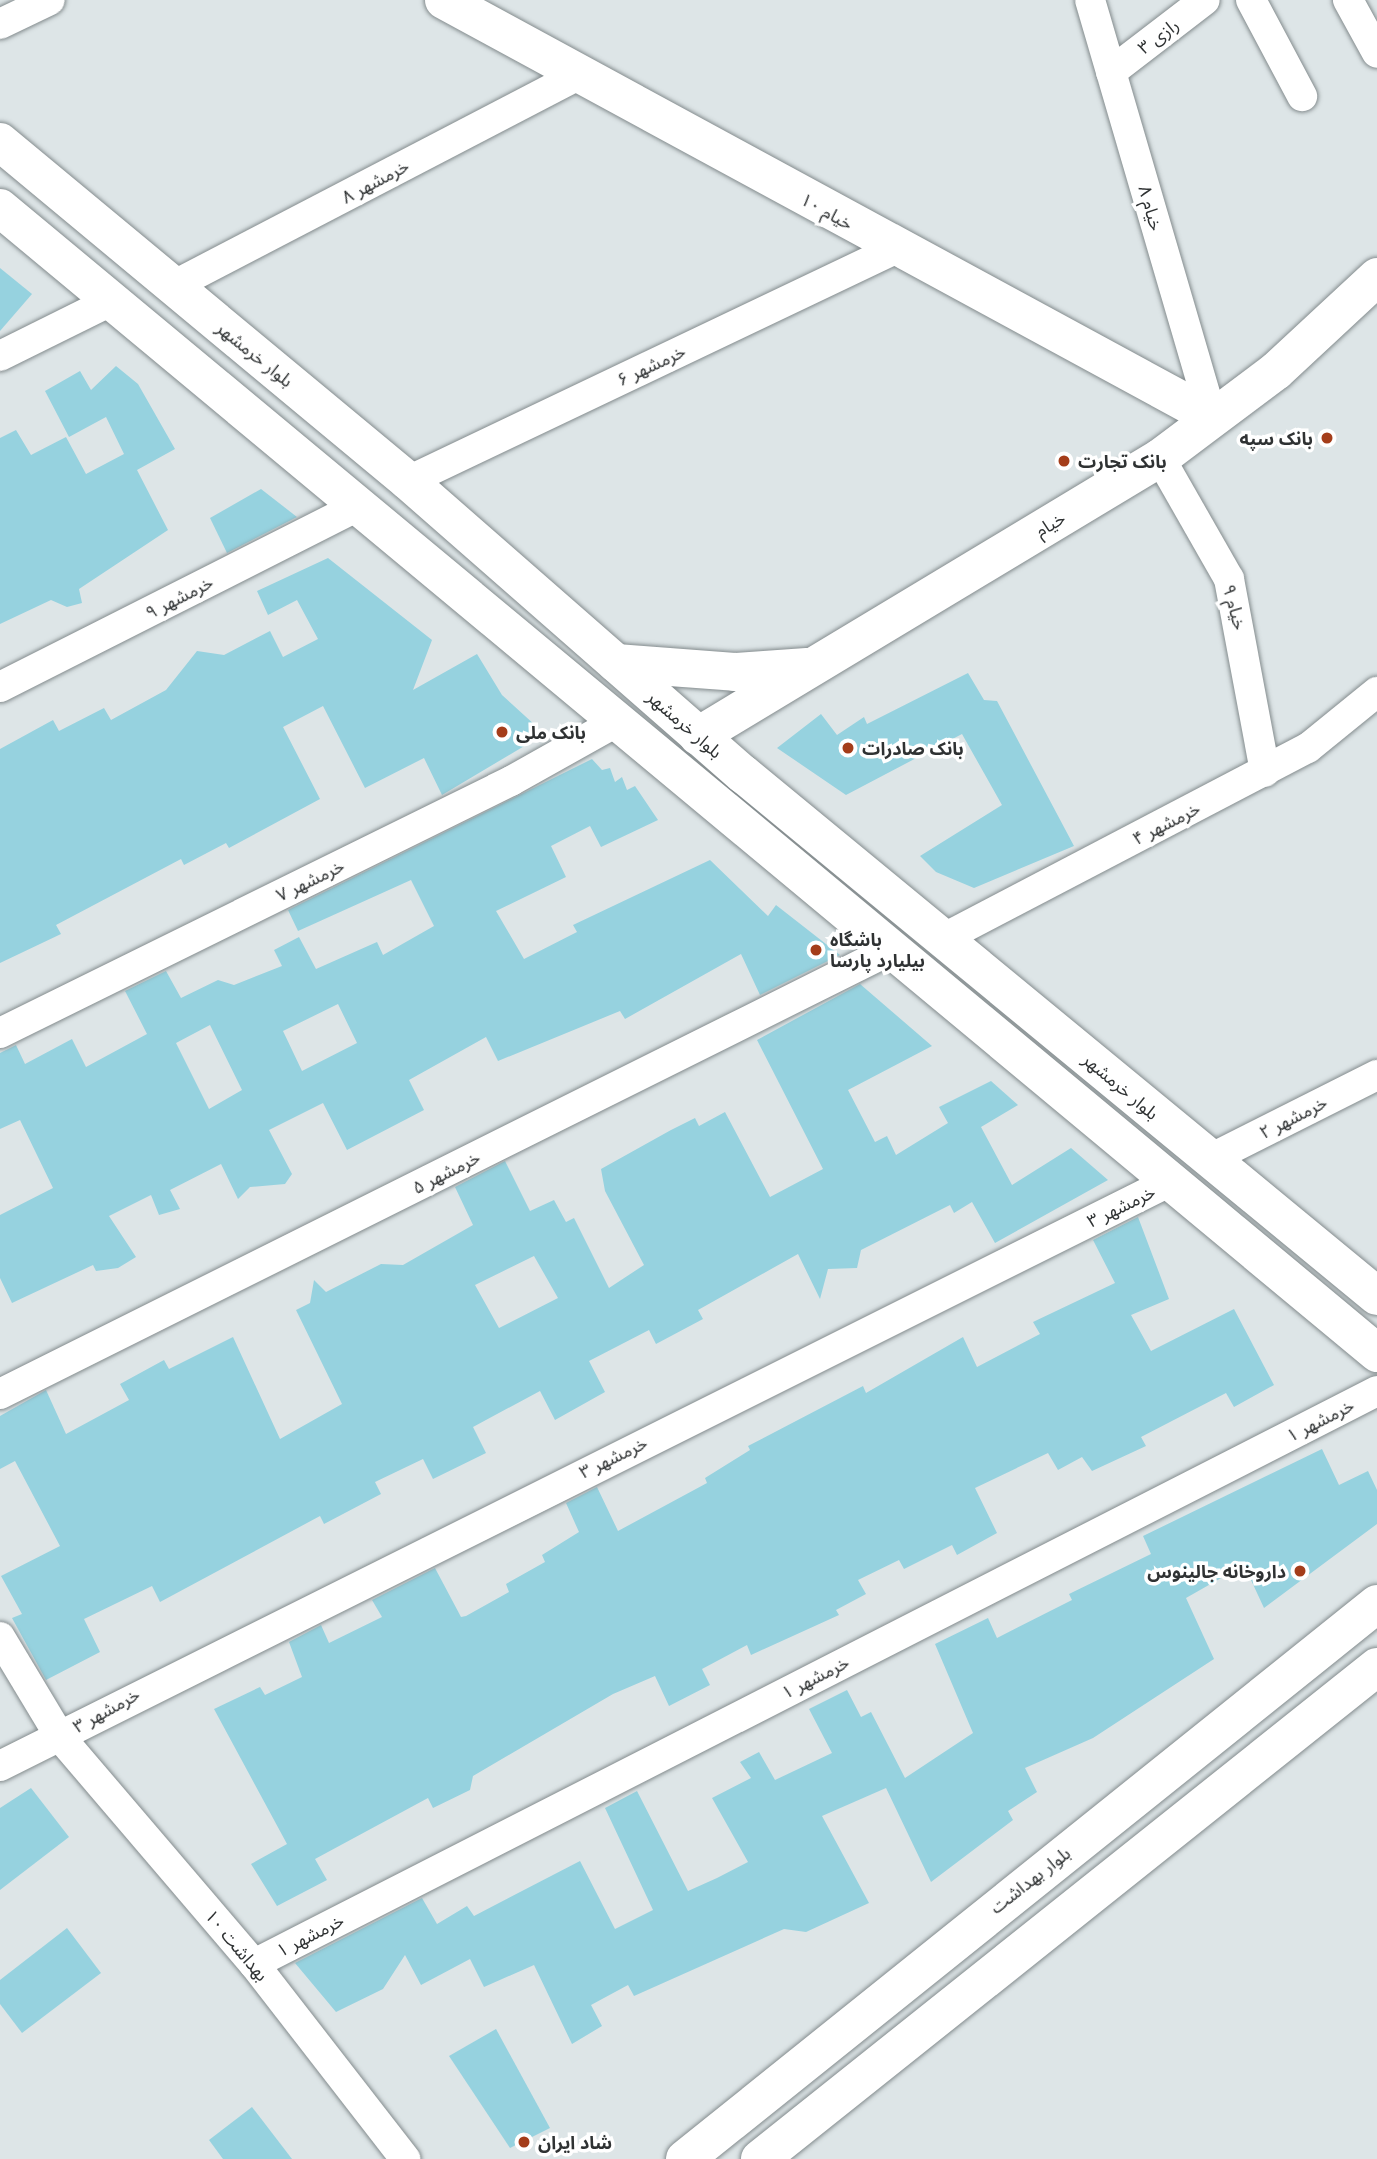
<!DOCTYPE html>
<meta charset="utf-8">
<style>
body{margin:0}
#map{position:relative;width:1377px;height:2159px;overflow:hidden;background:#dde5e7;font-family:"Noto Sans","Noto Sans Arabic",sans-serif}
div>[style]{position:absolute}
.building>*{inset:0;background:#96d2df}
.roads{filter:drop-shadow(0 0 2px #838b8d) drop-shadow(0 0 2px #838b8d)}
.street>*{height:30px;margin:-15px;padding:0 15px;transform-origin:15px;border-radius:15px;background:#fff}
.secondary>*{height:38px;margin:-19px;padding:0 19px;transform-origin:19px;border-radius:19px;background:#fff}
.dots>*{width:19px;height:19px;translate:-50% -50%;box-sizing:border-box;border:4px solid #fff;border-radius:50%}
span{translate:-50% -50%;white-space:nowrap;text-align:center;line-height:1.15;-webkit-text-stroke:7px #fff;paint-order:stroke}
.street-label{font-size:18px;color:#2f3233}
.poi-label{font-size:18px;color:#2f3233;font-weight:700}
.right{translate:-100% -50%;text-align:right}
.left{translate:0 -50%;text-align:left}
</style>
<div id="map">
<div class="building">
<i style="clip-path:polygon(0 268px,32px 294px,0 331px)"></i>
<i style="clip-path:polygon(116px 366px,138px 384px,175px 449px,137px 470px,168px 530px,79px 589px,82px 603px,67px 607px,51px 600px,0 624px,0 438px,16px 430px,31px 455px,66px 437px,86px 474px,124px 454px,106px 417px,69px 437px,45px 391px,80px 371px,91px 390px)"></i>
<i style="clip-path:polygon(261px 489px,297px 517px,227px 553px,210px 518px)"></i>
<i style="clip-path:polygon(328px 558px,432px 640px,413px 690px,477px 654px,502px 695px,536px 726px,536px 739px,442px 795px,424px 758px,365px 788px,323px 706px,283px 727px,320px 799px,229px 848px,226px 843px,184px 865px,181px 859px,56px 925px,61px 934px,0 963px,0 749px,53px 720px,59px 731px,104px 708px,111px 720px,166px 690px,197px 651px,224px 655px,270px 631px,283px 657px,318px 639px,297px 600px,268px 615px,257px 591px)"></i>
<i style="clip-path:polygon(968px 673px,984px 700px,997px 701px,1074px 846px,974px 888px,936px 872px,920px 856px,1002px 805px,962px 734px,846px 795px,777px 748px,821px 714px,837px 735px,864px 717px,867px 724px)"></i>
<i style="clip-path:polygon(evenodd,592px 759px,602px 770px,610px 768px,615px 782px,622px 777px,627px 790px,635px 786px,658px 820px,601px 847px,590px 826px,551px 846px,566px 877px,496px 911px,524px 959px,577px 932px,573px 925px,710px 860px,768px 916px,776px 905px,840px 955px,760px 995px,741px 954px,625px 1019px,620px 1011px,498px 1061px,486px 1037px,409px 1080px,424px 1110px,347px 1150px,323px 1103px,269px 1130px,292px 1174px,285px 1184px,250px 1187px,238px 1199px,221px 1164px,170px 1190px,180px 1209px,159px 1215px,151px 1195px,109px 1216px,136px 1257px,118px 1268px,96px 1271px,93px 1265px,12px 1303px,0 1278px,0 1215px,53px 1188px,20px 1120px,0 1129px,0 1053px,16px 1045px,25px 1064px,72px 1039px,86px 1067px,147px 1034px,125px 991px,166px 971px,181px 998px,218px 980px,234px 985px,282px 966px,274px 950px,299px 937px,316px 969px,377px 942px,383px 955px,434px 926px,411px 880px,298px 931px,288px 910px,592px 759px,338px 1004px,357px 1043px,302px 1071px,283px 1031px,338px 1004px,592px 759px,210px 1025px,242px 1090px,209px 1109px,176px 1043px,210px 1025px)"></i>
<i style="clip-path:polygon(evenodd,860px 984px,932px 1046px,848px 1090px,875px 1142px,887px 1136px,896px 1155px,948px 1123px,939px 1107px,991px 1081px,1018px 1105px,981px 1127px,1012px 1185px,1071px 1148px,1108px 1180px,995px 1243px,972px 1202px,954px 1213px,950px 1205px,861px 1250px,857px 1268px,828px 1269px,820px 1299px,798px 1254px,698px 1310px,703px 1319px,656px 1344px,649px 1330px,589px 1361px,605px 1392px,555px 1420px,540px 1391px,473px 1427px,486px 1453px,433px 1479px,423px 1459px,375px 1482px,381px 1494px,324px 1524px,320px 1516px,160px 1602px,152px 1586px,84px 1619px,100px 1652px,46px 1680px,12px 1618px,22px 1614px,1px 1576px,60px 1546px,15px 1461px,0 1469px,0 1416px,46px 1390px,66px 1434px,129px 1400px,120px 1384px,164px 1360px,169px 1369px,233px 1337px,280px 1439px,342px 1404px,296px 1310px,310px 1303px,314px 1280px,326px 1292px,381px 1264px,403px 1265px,473px 1225px,455px 1187px,505px 1161px,530px 1211px,554px 1200px,566px 1222px,574px 1218px,609px 1288px,644px 1265px,605px 1191px,601px 1169px,671px 1130px,695px 1118px,699px 1126px,725px 1112px,770px 1197px,823px 1169px,757px 1040px,860px 984px,534px 1256px,558px 1298px,499px 1328px,475px 1285px,534px 1256px)"></i>
<i style="clip-path:polygon(1138px 1217px,1169px 1299px,1131px 1315px,1151px 1351px,1234px 1309px,1274px 1385px,1234px 1407px,1226px 1393px,1141px 1437px,1146px 1446px,1092px 1471px,1082px 1457px,1058px 1470px,1048px 1453px,975px 1488px,997px 1533px,957px 1555px,952px 1545px,904px 1569px,899px 1560px,858px 1580px,866px 1594px,836px 1610px,839px 1615px,751px 1655px,747px 1645px,702px 1669px,710px 1685px,669px 1706px,655px 1676px,613px 1694px,473px 1776px,470px 1790px,433px 1808px,428px 1798px,315px 1859px,327px 1880px,277px 1906px,251px 1864px,287px 1844px,214px 1709px,260px 1687px,265px 1695px,302px 1677px,289px 1642px,321px 1625px,329px 1643px,382px 1617px,372px 1600px,435px 1568px,461px 1617px,466px 1616px,509px 1592px,506px 1584px,545px 1562px,542px 1555px,579px 1532px,566px 1503px,597px 1487px,618px 1531px,707px 1483px,705px 1478px,750px 1450px,748px 1446px,863px 1386px,866px 1393px,963px 1337px,977px 1367px,1040px 1334px,1033px 1322px,1115px 1283px,1093px 1240px)"></i>
<i style="clip-path:polygon(1322px 1449px,1339px 1485px,1368px 1471px,1377px 1490px,1377px 1524px,1264px 1608px,1244px 1565px,1186px 1598px,1214px 1659px,1093px 1738px,1025px 1768px,1037px 1792px,1008px 1811px,1013px 1820px,931px 1882px,886px 1788px,822px 1816px,869px 1903px,806px 1932px,784px 1929px,634px 1996px,628px 1985px,591px 2005px,602px 2026px,572px 2044px,534px 1965px,484px 1987px,470px 1959px,421px 1985px,405px 1955px,383px 1989px,336px 2012px,295px 1963px,422px 1898px,437px 1924px,467px 1906px,474px 1916px,580px 1861px,615px 1929px,653px 1910px,605px 1808px,637px 1791px,688px 1891px,717px 1878px,748px 1862px,712px 1798px,751px 1778px,740px 1762px,759px 1752px,775px 1780px,832px 1753px,809px 1709px,847px 1690px,861px 1717px,871px 1712px,905px 1778px,973px 1733px,935px 1644px,988px 1618px,997px 1638px,1072px 1600px,1069px 1594px,1151px 1554px,1143px 1536px)"></i>
<i style="clip-path:polygon(31px 1788px,69px 1837px,0 1890px,0 1808px)"></i>
<i style="clip-path:polygon(67px 1928px,101px 1973px,22px 2033px,0 2004px,0 1980px)"></i>
<i style="clip-path:polygon(496px 2029px,550px 2128px,510px 2148px,449px 2056px)"></i>
<i style="clip-path:polygon(252px 2107px,292px 2159px,223px 2159px,209px 2140px)"></i>
</div>
<div class="roads">
<div class="street">
<i style="left:1090px;top:0;width:434px;rotate:73.7deg"></i>
<i style="left:1251px;top:0;width:109px;rotate:62deg"></i>
<i style="left:1348px;top:0;width:60px;rotate:61.3deg"></i>
<i style="left:0;top:24px;width:55px;rotate:-25.6deg"></i>
<i style="left:1111px;top:72px;width:118px;rotate:-37.5deg"></i>
<i style="left:171px;top:287px;width:460px;rotate:-27.5deg"></i>
<i style="left:0;top:356px;width:124px;rotate:-26.4deg"></i>
<i style="left:1160px;top:458px;width:139px;rotate:60.3deg"></i>
<i style="left:1229px;top:579px;width:196px;rotate:79.4deg"></i>
<i style="left:408px;top:481px;width:539px;rotate:-25.47deg"></i>
<i style="left:0;top:687px;width:401px;rotate:-26.8deg"></i>
<i style="left:944px;top:938px;width:411px;rotate:-27.6deg"></i>
<i style="left:1308px;top:748px;width:89px;rotate:-39.1deg"></i>
<i style="left:0;top:1033px;width:570px;rotate:-26.25deg"></i>
<i style="left:511px;top:781px;width:123px;rotate:-29.3deg"></i>
<i style="left:1210px;top:1159px;width:187px;rotate:-26.7deg"></i>
<i style="left:0;top:1394px;width:997px;rotate:-26.51deg"></i>
<i style="left:0;top:1637px;width:117px;rotate:59deg"></i>
<i style="left:60px;top:1737px;width:299px;rotate:49.5deg"></i>
<i style="left:254px;top:1964px;width:247px;rotate:52.2deg"></i>
<i style="left:0;top:1766px;width:1307px;rotate:-26.55deg"></i>
<i style="left:254px;top:1964px;width:1261px;rotate:-27.03deg"></i>
</div>
<div class="secondary">
<i style="left:444px;top:0;width:874px;rotate:28.5deg"></i>
<i style="left:0;top:142px;width:530px;rotate:39.72deg"></i>
<i style="left:408px;top:481px;width:445px;rotate:41.2deg"></i>
<i style="left:743px;top:774px;width:821px;rotate:39.47deg"></i>
<i style="left:0;top:208px;width:1791px;rotate:39.74deg"></i>
<i style="left:616px;top:663px;width:119px;rotate:4.3deg"></i>
<i style="left:735px;top:672px;width:72px;rotate:-4deg"></i>
<i style="left:698px;top:736px;width:539px;rotate:-31.04deg"></i>
<i style="left:1160px;top:458px;width:145px;rotate:-36.9deg"></i>
<i style="left:1276px;top:371px;width:138px;rotate:-42.9deg"></i>
<i style="left:685px;top:2159px;width:887px;rotate:-38.73deg"></i>
<i style="left:760px;top:2159px;width:789px;rotate:-38.57deg"></i>
</div>
</div>
<div class="dots">
<i style="left:1327px;top:438px;background:#a43d1a"></i>
<i style="left:1064px;top:461px;background:#a43d1a"></i>
<i style="left:502px;top:732px;background:#a43d1a"></i>
<i style="left:848px;top:748px;background:#a43d1a"></i>
<i style="left:816px;top:950px;background:#a43d1a"></i>
<i style="left:1300px;top:1571px;background:#a43d1a"></i>
<i style="left:524px;top:2142px;background:#a43d1a"></i>
</div>
<div class="street-label">
<span style="left:1158px;top:36px;rotate:-37deg">رازی ۳</span>
<span style="left:375px;top:181px;rotate:-28deg">خرمشهر ۸</span>
<span style="left:1151px;top:208px;rotate:74deg">خیام ۸</span>
<span style="left:827px;top:211px;rotate:29deg">خیام ۱۰</span>
<span style="left:255px;top:354px;rotate:39deg">بلوار خرمشهر</span>
<span style="left:651px;top:365px;rotate:-25deg">خرمشهر ۶</span>
<span style="left:1050px;top:524px;rotate:-31deg">خیام</span>
<span style="left:179px;top:597px;rotate:-27deg">خرمشهر ۹</span>
<span style="left:1235px;top:607px;rotate:75deg">خیام ۹</span>
<span style="left:685px;top:724px;rotate:41deg">بلوار خرمشهر</span>
<span style="left:1166px;top:823px;rotate:-27deg">خرمشهر ۴</span>
<span style="left:310px;top:880px;rotate:-26deg">خرمشهر ۷</span>
<span style="left:1121px;top:1086px;rotate:40deg">بلوار خرمشهر</span>
<span style="left:1293px;top:1117px;rotate:-27deg">خرمشهر ۲</span>
<span style="left:446px;top:1172px;rotate:-27deg">خرمشهر ۵</span>
<span style="left:1121px;top:1206px;rotate:-26deg">خرمشهر ۳</span>
<span style="left:1320px;top:1420px;rotate:-27deg">خرمشهر ۱</span>
<span style="left:613px;top:1457px;rotate:-26deg">خرمشهر ۳</span>
<span style="left:815px;top:1677px;rotate:-27deg">خرمشهر ۱</span>
<span style="left:106px;top:1710px;rotate:-29deg">خرمشهر ۳</span>
<span style="left:1030px;top:1880px;rotate:-38deg">بلوار بهداشت</span>
<span style="left:310px;top:1935px;rotate:-27deg">خرمشهر ۱</span>
<span style="left:237px;top:1945px;rotate:50deg">بهداشت ۱۰</span>
</div>
<div class="poi-label">
<span class="right" style="left:1313px;top:438px">بانک سپه</span>
<span class="left" style="left:1078px;top:461px">بانک تجارت</span>
<span class="left" style="left:516px;top:732px">بانک ملی</span>
<span class="left" style="left:862px;top:748px">بانک صادرات</span>
<span class="left" style="left:830px;top:950px">باشگاه<br>بیلیارد پارسا</span>
<span class="right" style="left:1286px;top:1571px">داروخانه جالینوس</span>
<span class="left" style="left:538px;top:2142px">شاد ایران</span>
</div>
</div>
